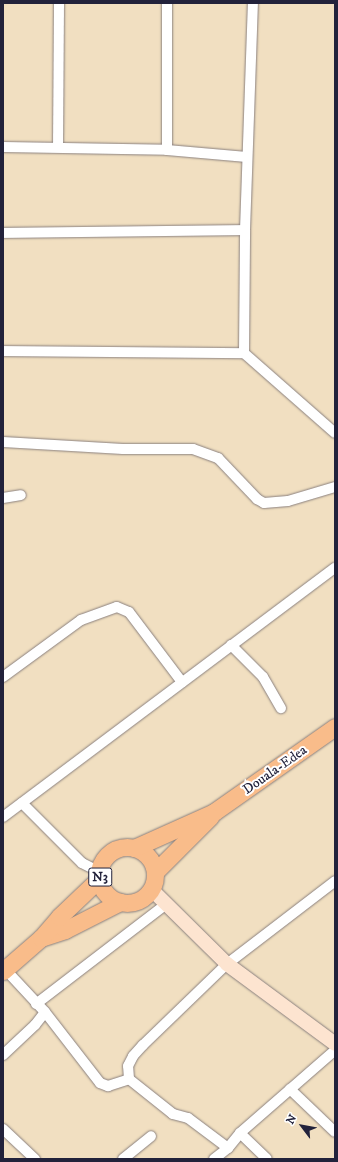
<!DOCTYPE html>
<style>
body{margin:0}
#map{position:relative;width:338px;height:1162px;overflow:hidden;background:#f1dfc1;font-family:"IM FELL DW Pica",serif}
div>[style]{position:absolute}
.roads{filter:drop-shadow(0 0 1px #8a807e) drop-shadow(0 0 1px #8a807e)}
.minor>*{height:10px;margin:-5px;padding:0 5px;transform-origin:5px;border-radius:5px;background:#fff}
.secondary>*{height:14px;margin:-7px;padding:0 7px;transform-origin:7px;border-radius:7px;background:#fde4d0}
.trunk>*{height:17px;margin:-8.5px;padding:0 8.5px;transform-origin:8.5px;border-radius:8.5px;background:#f9bc8a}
.trunk>.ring{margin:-8.5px;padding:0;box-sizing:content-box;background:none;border:17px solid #f9bc8a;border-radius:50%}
span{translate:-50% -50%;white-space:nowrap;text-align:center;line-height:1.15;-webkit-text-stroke:4px #fff;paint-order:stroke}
.shield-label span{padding:1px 3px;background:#fff;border:1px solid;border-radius:3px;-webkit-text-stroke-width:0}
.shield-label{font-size:13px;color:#22223b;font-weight:700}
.street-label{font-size:14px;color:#22223b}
.frame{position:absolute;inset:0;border:4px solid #22223b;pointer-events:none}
.north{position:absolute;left:282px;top:1106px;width:40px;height:40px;-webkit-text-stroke:3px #fff;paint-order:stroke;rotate:302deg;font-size:11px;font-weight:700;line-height:16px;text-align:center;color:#22223b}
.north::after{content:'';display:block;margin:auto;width:14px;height:18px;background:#22223b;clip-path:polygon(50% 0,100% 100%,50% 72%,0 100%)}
</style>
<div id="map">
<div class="roads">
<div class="minor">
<i style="left:3px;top:147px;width:164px;rotate:1deg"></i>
<i style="left:167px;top:150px;width:80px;rotate:5deg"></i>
<i style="left:58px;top:147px;width:144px;rotate:-89.6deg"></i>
<i style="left:167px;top:150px;width:147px;rotate:-90deg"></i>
<i style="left:3px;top:233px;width:242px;rotate:-0.7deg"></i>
<i style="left:3px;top:351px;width:241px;rotate:0.5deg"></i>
<i style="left:244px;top:353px;width:121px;rotate:41.3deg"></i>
<i style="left:244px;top:353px;width:123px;rotate:-89.5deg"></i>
<i style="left:245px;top:230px;width:227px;rotate:-88deg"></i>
<i style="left:3px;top:442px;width:120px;rotate:3.3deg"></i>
<i style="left:123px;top:449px;width:70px"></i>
<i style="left:193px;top:449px;width:27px;rotate:20deg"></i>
<i style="left:218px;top:458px;width:57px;rotate:46.4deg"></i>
<i style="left:257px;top:499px;width:8px;rotate:30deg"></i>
<i style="left:264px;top:503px;width:24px;rotate:-5deg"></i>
<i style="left:288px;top:501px;width:49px;rotate:-16.6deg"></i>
<i style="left:3px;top:498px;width:18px;rotate:-9deg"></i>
<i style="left:231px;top:645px;width:45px;rotate:45deg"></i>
<i style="left:263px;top:677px;width:36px;rotate:60deg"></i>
<i style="left:3px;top:677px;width:97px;rotate:-36.2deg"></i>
<i style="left:81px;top:620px;width:38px;rotate:-20deg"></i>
<i style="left:117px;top:607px;width:13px;rotate:23deg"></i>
<i style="left:129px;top:612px;width:88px;rotate:52.9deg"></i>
<i style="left:22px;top:803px;width:85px;rotate:45deg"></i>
<i style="left:82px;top:863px;width:20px;rotate:27deg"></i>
<i style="left:3px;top:817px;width:415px;rotate:-36.9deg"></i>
<i style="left:36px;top:1004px;width:163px;rotate:-37.5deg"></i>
<i style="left:45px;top:1012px;width:90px;rotate:52.2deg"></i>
<i style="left:100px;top:1083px;width:9px;rotate:21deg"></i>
<i style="left:108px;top:1086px;width:22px;rotate:-18deg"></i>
<i style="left:3px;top:1055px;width:44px;rotate:-43.2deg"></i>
<i style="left:35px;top:1025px;width:16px;rotate:-52deg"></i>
<i style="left:45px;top:1012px;width:59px;rotate:-132.9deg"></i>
<i style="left:290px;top:1089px;width:62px;rotate:43.7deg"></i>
<i style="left:3px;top:1129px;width:44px;rotate:43.2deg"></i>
<i style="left:240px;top:1133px;width:37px;rotate:44deg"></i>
<i style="left:228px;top:1148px;width:50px;rotate:-143.1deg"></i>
<i style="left:188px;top:1118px;width:16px;rotate:-165deg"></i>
<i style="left:173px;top:1114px;width:56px;rotate:-141.5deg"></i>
<i style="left:129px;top:1079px;width:13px;rotate:-94deg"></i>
<i style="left:128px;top:1066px;width:11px;rotate:-63deg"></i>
<i style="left:133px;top:1056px;width:15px;rotate:-48deg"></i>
<i style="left:143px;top:1045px;width:117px;rotate:-44deg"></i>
<i style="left:227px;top:964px;width:136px;rotate:-37.5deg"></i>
<i style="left:123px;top:1159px;width:36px;rotate:-39deg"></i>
<i style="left:214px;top:1159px;width:18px;rotate:-38deg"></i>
<i style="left:228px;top:1148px;width:19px;rotate:-51deg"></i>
<i style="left:240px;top:1133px;width:126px;rotate:-41.1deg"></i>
</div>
<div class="secondary">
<i style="left:151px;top:889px;width:107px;rotate:44.6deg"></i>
<i style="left:227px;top:964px;width:134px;rotate:36.5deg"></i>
</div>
<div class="trunk">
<i class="ring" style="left:99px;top:847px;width:39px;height:39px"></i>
<i style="left:134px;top:848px;width:88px;rotate:-24.2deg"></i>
<i style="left:214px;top:812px;width:148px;rotate:-35.1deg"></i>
<i style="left:155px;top:872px;width:78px;rotate:-45deg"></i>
<i style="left:41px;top:938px;width:25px;rotate:-18deg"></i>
<i style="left:65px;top:930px;width:62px;rotate:-27deg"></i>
<i style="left:3px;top:971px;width:50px;rotate:-41deg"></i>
<i style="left:41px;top:938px;width:28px;rotate:-49deg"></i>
<i style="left:59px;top:917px;width:57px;rotate:-43.6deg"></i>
</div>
</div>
<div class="shield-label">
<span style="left:100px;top:877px">N3</span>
</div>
<div class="street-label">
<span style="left:275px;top:770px;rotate:-35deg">Douala-Edea</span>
</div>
<div class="frame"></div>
<div class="north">N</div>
</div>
